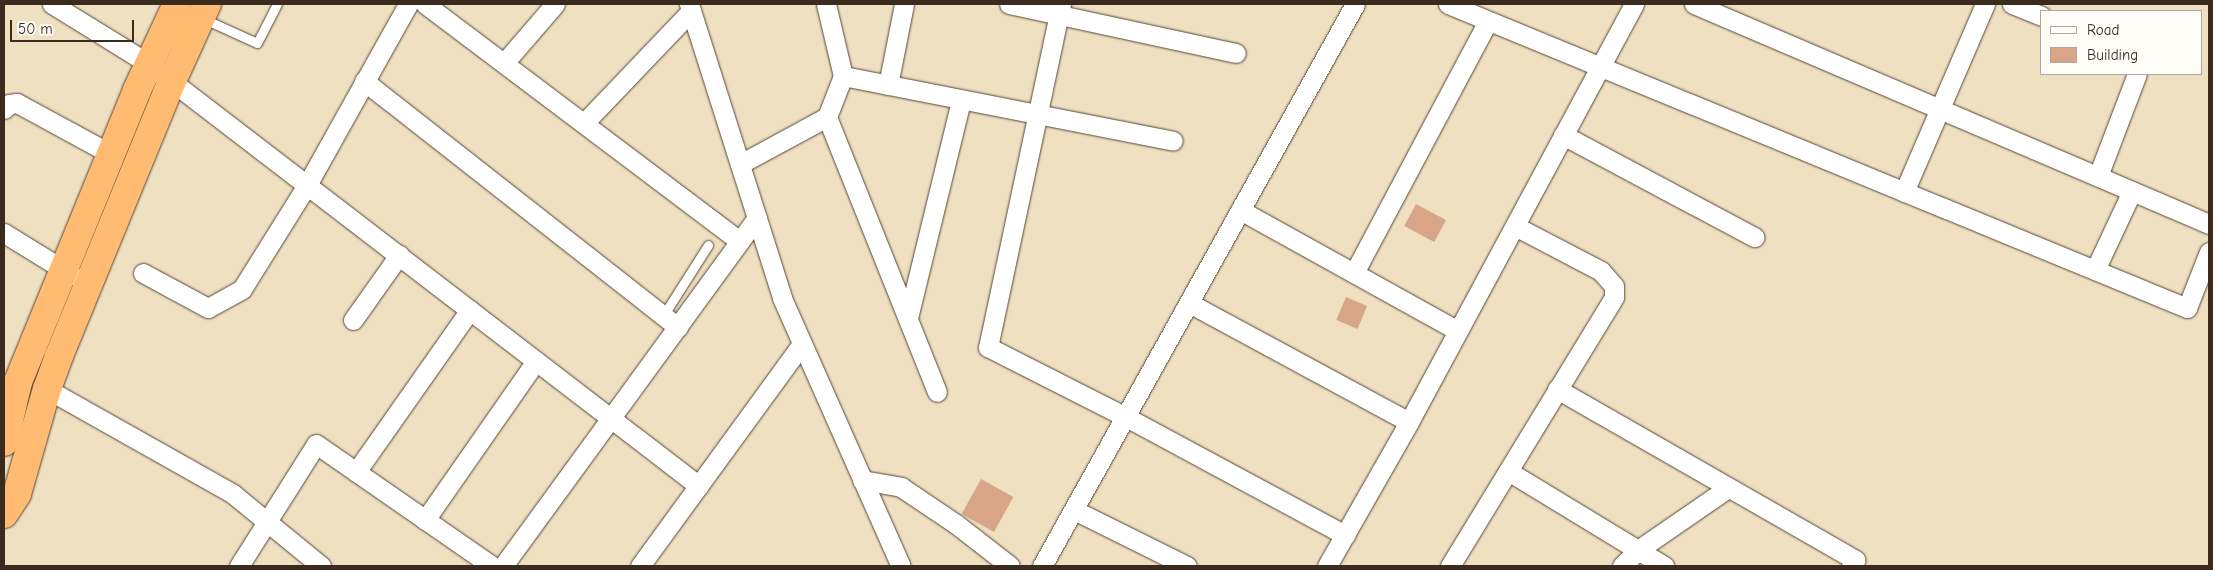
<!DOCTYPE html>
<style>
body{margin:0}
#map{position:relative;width:2213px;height:570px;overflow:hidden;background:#eee0c0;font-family:"Comic Neue",sans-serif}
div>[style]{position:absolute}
.building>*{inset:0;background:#d9a587;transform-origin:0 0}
.roads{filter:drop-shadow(0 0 1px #564536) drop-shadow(0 0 1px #564536)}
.service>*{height:9px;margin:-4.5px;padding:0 4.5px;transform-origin:4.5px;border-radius:4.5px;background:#fff}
.minor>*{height:19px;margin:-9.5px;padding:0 9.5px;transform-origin:9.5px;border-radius:9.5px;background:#fff}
.trunk>*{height:28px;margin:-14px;padding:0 14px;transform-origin:14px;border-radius:14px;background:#ffbb71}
span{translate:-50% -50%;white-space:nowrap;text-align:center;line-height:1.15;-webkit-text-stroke:4px #fdfcf7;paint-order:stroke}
.frame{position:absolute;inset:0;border:5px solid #3b2a1e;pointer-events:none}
.legend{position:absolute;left:2040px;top:10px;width:162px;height:65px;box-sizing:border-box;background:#fdfcf7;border:1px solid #afa8a0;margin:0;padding:6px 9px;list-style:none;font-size:15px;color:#3b2a1e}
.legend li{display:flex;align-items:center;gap:10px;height:25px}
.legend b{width:25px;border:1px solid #afa8a0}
.scale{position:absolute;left:10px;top:20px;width:124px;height:22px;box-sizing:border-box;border:2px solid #3b2a1e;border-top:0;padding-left:6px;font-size:15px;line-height:18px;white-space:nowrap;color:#3b2a1e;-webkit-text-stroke:4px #fdfcf7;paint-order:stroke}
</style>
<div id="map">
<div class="building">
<i style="left:1416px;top:204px;width:34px;height:25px;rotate:28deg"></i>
<i style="left:1346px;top:297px;width:23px;height:25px;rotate:23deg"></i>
<i style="left:981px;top:479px;width:37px;height:40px;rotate:29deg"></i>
</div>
<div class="roads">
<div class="service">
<i style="left:204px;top:19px;width:58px;rotate:24.4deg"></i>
<i style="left:257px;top:43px;width:44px;rotate:-62.9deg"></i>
<i style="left:663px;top:316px;width:84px;rotate:-57.6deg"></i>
</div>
<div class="minor">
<i style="left:52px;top:4px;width:114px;rotate:31.7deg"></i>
<i style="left:149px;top:64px;width:693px;rotate:37.5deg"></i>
<i style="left:425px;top:4px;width:394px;rotate:37deg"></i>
<i style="left:689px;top:4px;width:308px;rotate:72.4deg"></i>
<i style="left:782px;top:298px;width:293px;rotate:66.1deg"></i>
<i style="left:1009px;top:4px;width:232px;rotate:12.2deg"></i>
<i style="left:1061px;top:4px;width:351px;rotate:102deg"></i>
<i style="left:988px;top:347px;width:155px;rotate:26.9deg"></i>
<i style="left:1126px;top:417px;width:249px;rotate:28.3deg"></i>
<i style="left:1448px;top:4px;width:799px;rotate:22.36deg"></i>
<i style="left:2187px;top:308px;width:60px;rotate:-68.6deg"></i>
<i style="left:1694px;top:4px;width:560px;rotate:23.13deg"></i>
<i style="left:2012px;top:4px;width:32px;rotate:22deg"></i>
<i style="left:504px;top:63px;width:78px;rotate:-49.2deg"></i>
<i style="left:843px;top:76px;width:336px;rotate:11.1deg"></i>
<i style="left:364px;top:81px;width:399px;rotate:38.1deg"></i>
<i style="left:888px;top:85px;width:83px;rotate:-78.8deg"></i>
<i style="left:4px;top:109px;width:7px;rotate:-45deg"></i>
<i style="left:9px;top:104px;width:8px;rotate:-7deg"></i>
<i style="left:17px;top:103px;width:107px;rotate:28.5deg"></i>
<i style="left:827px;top:117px;width:296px;rotate:68.2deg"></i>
<i style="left:584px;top:123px;width:155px;rotate:-46.3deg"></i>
<i style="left:1563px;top:135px;width:217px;rotate:28.1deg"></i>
<i style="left:740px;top:164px;width:99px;rotate:-28.4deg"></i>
<i style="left:827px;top:117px;width:44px;rotate:-68.7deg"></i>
<i style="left:843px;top:76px;width:74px;rotate:-103.3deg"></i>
<i style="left:2098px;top:176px;width:109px;rotate:-69.1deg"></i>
<i style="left:1904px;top:192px;width:205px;rotate:-66.7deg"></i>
<i style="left:1240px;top:210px;width:249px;rotate:29deg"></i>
<i style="left:4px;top:233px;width:80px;rotate:31.7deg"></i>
<i style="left:2095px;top:270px;width:87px;rotate:-64.9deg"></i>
<i style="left:143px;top:273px;width:74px;rotate:28.3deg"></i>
<i style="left:208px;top:308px;width:39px;rotate:-29deg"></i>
<i style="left:242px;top:289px;width:123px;rotate:-58deg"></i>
<i style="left:307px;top:185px;width:207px;rotate:-60.8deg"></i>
<i style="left:1354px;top:273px;width:285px;rotate:-62deg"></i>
<i style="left:1189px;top:303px;width:250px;rotate:28.4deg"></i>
<i style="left:908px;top:318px;width:224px;rotate:-76.3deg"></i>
<i style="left:353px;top:320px;width:80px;rotate:-54.7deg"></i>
<i style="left:47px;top:389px;width:214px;rotate:29.4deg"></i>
<i style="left:233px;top:494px;width:114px;rotate:39.3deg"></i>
<i style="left:1557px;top:389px;width:344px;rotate:29.8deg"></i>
<i style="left:1855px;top:560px;width:7px;rotate:124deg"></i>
<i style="left:1508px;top:471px;width:183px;rotate:31.3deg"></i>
<i style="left:356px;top:472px;width:198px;rotate:-54.9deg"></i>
<i style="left:862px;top:480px;width:40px;rotate:10deg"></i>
<i style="left:901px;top:487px;width:66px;rotate:33.9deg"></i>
<i style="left:956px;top:524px;width:68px;rotate:37.9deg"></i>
<i style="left:1074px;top:510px;width:126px;rotate:26.4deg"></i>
<i style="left:425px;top:520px;width:194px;rotate:-55.1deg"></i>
<i style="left:239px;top:566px;width:144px;rotate:-57.7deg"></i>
<i style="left:316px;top:444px;width:214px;rotate:34.7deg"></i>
<i style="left:503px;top:566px;width:431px;rotate:-53.9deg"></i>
<i style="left:640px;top:566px;width:273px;rotate:-53.9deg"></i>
<i style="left:1042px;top:566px;width:643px;rotate:-60.88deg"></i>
<i style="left:1327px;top:566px;width:166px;rotate:-60.3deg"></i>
<i style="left:1409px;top:422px;width:475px;rotate:-61.7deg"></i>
<i style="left:1450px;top:566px;width:315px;rotate:-58.6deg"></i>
<i style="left:1614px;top:297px;width:11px;rotate:-90deg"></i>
<i style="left:1614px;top:286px;width:20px;rotate:-131deg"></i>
<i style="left:1601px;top:271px;width:97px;rotate:-152.4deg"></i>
<i style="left:1622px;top:566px;width:23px;rotate:-45deg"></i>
<i style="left:1638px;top:550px;width:109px;rotate:-34.6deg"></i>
</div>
<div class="trunk">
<i style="left:4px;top:442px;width:62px;rotate:-76.9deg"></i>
<i style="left:18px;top:382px;width:315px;rotate:-67.8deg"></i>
<i style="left:137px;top:90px;width:95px;rotate:-65.1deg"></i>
<i style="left:4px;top:514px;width:24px;rotate:-57deg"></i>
<i style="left:17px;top:494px;width:109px;rotate:-74.1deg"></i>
<i style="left:47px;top:389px;width:35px;rotate:-70deg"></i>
<i style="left:59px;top:356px;width:297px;rotate:-67.7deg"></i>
<i style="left:172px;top:81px;width:85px;rotate:-65.6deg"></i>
</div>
</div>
<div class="frame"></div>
<ul class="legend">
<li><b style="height:6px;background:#fff"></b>Road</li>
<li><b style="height:14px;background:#d9a587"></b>Building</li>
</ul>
<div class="scale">50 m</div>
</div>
